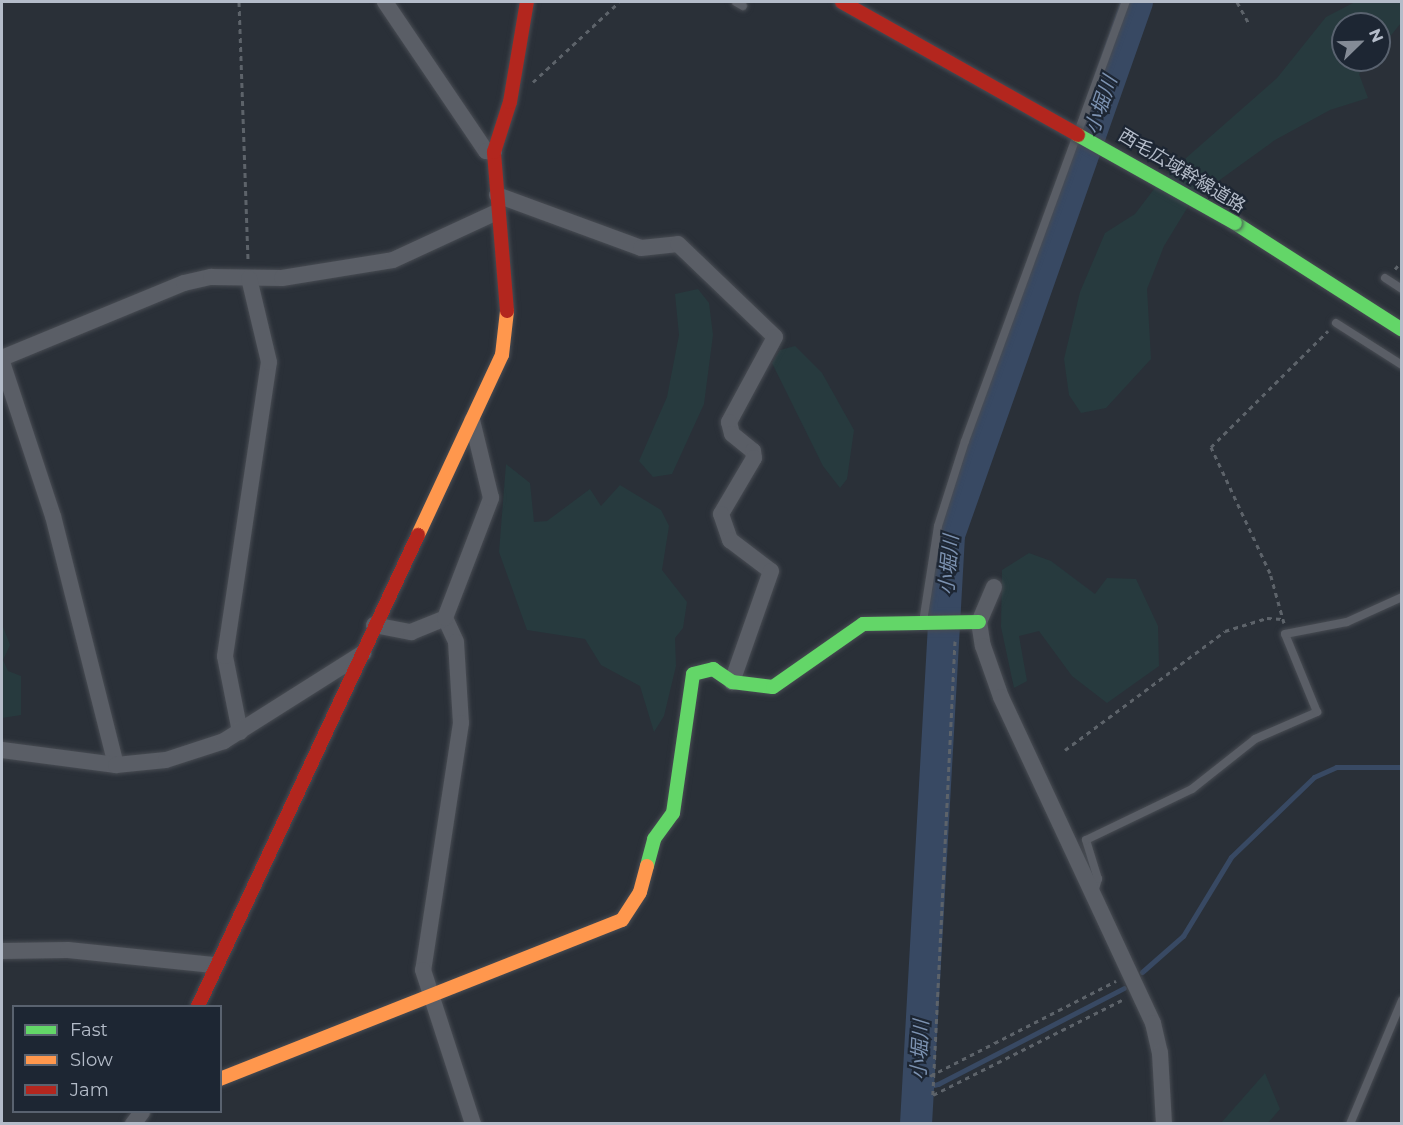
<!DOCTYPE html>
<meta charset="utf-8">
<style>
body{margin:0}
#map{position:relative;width:1403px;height:1125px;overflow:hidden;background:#2a3038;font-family:Montserrat,"Noto Sans JP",sans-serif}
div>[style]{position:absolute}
.green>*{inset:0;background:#273a3e}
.stream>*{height:5px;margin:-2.5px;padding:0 2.5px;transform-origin:2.5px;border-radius:2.5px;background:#384963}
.river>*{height:32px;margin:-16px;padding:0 16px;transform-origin:16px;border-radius:16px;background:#384963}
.path>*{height:3px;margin-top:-1.5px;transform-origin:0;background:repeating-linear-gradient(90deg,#5d636a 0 4.5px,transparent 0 9px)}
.roads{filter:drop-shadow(0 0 2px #484c53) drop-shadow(0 0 2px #484c53)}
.lane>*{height:8px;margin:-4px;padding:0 4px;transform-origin:4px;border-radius:4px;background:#5a5e66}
.street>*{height:16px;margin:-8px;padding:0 8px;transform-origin:8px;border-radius:8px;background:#5a5e66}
.fast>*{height:14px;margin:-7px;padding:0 7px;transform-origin:7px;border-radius:7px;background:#63d668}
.slow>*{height:14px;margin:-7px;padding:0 7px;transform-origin:7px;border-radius:7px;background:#ff974d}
.jam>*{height:14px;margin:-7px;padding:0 7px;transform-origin:7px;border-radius:7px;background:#b3261e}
.bridges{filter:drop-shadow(0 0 2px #484c55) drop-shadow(0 0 2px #484c55)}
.fast-bridge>*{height:14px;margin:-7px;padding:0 7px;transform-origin:7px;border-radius:7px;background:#63d668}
.jam-bridge>*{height:14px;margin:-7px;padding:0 7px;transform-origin:7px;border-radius:7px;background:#b3261e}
span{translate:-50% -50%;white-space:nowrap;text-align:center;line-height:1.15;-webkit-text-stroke:4.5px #1d2633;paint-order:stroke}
.street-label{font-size:18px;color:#b4bcc9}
.water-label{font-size:20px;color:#7c92b1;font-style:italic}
.frame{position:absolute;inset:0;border:3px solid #b4bcc9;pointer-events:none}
.legend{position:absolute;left:12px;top:1005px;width:210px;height:108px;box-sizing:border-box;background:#1d2633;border:2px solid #59626f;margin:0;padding:8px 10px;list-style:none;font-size:18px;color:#b4bcc9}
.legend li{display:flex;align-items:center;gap:12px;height:30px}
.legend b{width:30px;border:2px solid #59626f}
.north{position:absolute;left:1331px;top:12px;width:60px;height:60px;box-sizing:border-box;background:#1d2633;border:2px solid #59626f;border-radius:50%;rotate:67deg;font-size:16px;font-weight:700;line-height:24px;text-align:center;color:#b4bcc9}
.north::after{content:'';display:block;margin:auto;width:21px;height:27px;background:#848b96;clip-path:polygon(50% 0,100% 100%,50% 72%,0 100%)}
</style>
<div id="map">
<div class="green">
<i style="clip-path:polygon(1355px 2px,1401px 2px,1401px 23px,1379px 50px,1379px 24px,1343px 24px,1343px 60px,1371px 60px,1359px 74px,1368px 98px,1330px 110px,1275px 140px,1192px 200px,1164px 246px,1147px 289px,1151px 359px,1106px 408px,1081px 413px,1069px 395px,1064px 359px,1080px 292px,1105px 233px,1135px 214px,1161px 180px,1277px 78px,1326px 17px)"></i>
<i style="clip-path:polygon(698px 289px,709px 303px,713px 335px,704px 404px,672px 474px,653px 477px,639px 461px,667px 397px,679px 335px,675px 294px)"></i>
<i style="clip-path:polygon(795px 346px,822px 373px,854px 430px,847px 479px,840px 488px,823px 466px,772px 363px,780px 350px)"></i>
<i style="clip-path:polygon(506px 464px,530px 483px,534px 522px,547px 521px,590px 489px,601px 506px,620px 485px,661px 510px,669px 526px,662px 570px,687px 602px,683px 628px,675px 638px,676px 666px,664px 716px,654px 732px,640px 686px,601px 665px,585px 639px,527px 630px,499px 552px)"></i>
<i style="clip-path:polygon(1029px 553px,1051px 561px,1095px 594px,1107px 578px,1136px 579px,1158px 626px,1159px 666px,1107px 703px,1072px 676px,1039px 631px,1019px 636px,1027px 681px,1014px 688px,1001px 627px,1002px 570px)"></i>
<i style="clip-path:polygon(2px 624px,10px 645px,3px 660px,8px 671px,21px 676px,21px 715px,2px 718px)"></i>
<i style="clip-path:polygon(1265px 1073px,1280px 1109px,1268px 1123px,1221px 1123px)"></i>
</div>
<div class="stream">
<i style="left:1142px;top:972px;width:55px;rotate:-41.3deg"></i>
<i style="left:1183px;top:936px;width:92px;rotate:-58.7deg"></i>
<i style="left:1231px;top:857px;width:115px;rotate:-43.9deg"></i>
<i style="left:1314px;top:777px;width:24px;rotate:-24deg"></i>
<i style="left:1336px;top:767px;width:66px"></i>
<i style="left:918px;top:1089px;width:21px;rotate:-14deg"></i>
<i style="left:938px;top:1084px;width:209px;rotate:-27.3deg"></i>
</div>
<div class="river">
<i style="left:916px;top:1124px;width:590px;rotate:-86.79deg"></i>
<i style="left:949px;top:535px;width:565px;rotate:-70.57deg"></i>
</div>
<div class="path">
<i style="left:239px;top:2px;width:260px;rotate:88deg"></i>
<i style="left:1237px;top:2px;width:23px;rotate:61deg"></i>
<i style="left:533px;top:82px;width:117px;rotate:-42.9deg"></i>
<i style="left:1395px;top:269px;width:11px;rotate:-49deg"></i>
<i style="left:1284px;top:623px;width:52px;rotate:-105.6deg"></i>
<i style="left:1270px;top:573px;width:139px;rotate:-115.1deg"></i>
<i style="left:1211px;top:447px;width:165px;rotate:-44.8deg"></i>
<i style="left:955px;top:641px;width:455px;rotate:92.8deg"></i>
<i style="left:933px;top:1095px;width:214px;rotate:-26.7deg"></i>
<i style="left:1065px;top:750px;width:199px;rotate:-36.6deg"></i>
<i style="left:1225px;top:631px;width:44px;rotate:-17.2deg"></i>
<i style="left:1267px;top:618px;width:16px;rotate:4deg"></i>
<i style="left:930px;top:1076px;width:209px;rotate:-27.1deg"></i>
</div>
<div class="roads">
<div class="lane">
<i style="left:736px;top:2px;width:8px;rotate:30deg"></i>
<i style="left:1385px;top:278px;width:20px;rotate:33deg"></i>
<i style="left:1336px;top:323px;width:78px;rotate:32.5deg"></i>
<i style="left:923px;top:622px;width:97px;rotate:-81.1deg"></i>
<i style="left:938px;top:526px;width:89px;rotate:-72.4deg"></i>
<i style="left:965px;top:441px;width:468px;rotate:-69.9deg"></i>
<i style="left:1094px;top:892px;width:14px;rotate:-73deg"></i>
<i style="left:1098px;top:879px;width:41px;rotate:-107.1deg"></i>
<i style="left:1086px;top:840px;width:118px;rotate:-25.7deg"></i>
<i style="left:1192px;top:789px;width:80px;rotate:-38.4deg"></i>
<i style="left:1255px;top:739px;width:68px;rotate:-23.5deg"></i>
<i style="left:1317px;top:712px;width:84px;rotate:-112.3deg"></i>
<i style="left:1285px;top:634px;width:63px;rotate:-11deg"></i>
<i style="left:1347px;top:622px;width:60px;rotate:-24.4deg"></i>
<i style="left:1350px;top:1124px;width:134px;rotate:-67.2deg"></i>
</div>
<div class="street">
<i style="left:385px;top:2px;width:180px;rotate:55.9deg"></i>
<i style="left:486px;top:151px;width:8px;rotate:7deg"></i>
<i style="left:497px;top:195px;width:153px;rotate:20.2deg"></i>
<i style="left:641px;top:248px;width:37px;rotate:-6deg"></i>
<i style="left:678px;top:244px;width:134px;rotate:43.8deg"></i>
<i style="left:775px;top:337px;width:97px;rotate:118.4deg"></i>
<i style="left:729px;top:422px;width:12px;rotate:76deg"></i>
<i style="left:732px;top:434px;width:27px;rotate:39deg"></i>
<i style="left:753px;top:451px;width:7px;rotate:82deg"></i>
<i style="left:754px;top:458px;width:65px;rotate:120.5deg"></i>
<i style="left:721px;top:514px;width:28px;rotate:71deg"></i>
<i style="left:730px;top:540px;width:51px;rotate:37.1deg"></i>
<i style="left:771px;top:571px;width:118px;rotate:109.4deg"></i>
<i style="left:2px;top:358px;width:197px;rotate:-22.4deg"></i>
<i style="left:184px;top:283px;width:28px;rotate:-13deg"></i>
<i style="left:211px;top:277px;width:71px;rotate:0.8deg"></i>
<i style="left:282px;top:278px;width:112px;rotate:-9.2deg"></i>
<i style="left:393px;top:260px;width:115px;rotate:-24.8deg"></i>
<i style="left:2px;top:362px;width:162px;rotate:71.7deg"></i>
<i style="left:53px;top:516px;width:257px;rotate:75.8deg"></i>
<i style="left:994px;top:587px;width:38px;rotate:113deg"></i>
<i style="left:979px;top:622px;width:24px;rotate:81deg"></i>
<i style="left:983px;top:646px;width:54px;rotate:70.6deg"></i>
<i style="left:1001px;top:697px;width:360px;rotate:65deg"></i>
<i style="left:1153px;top:1023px;width:31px;rotate:77deg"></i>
<i style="left:1160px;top:1053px;width:71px;rotate:86.8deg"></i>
<i style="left:445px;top:618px;width:26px;rotate:65deg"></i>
<i style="left:456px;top:642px;width:81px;rotate:86.5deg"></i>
<i style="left:461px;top:723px;width:250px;rotate:98.7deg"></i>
<i style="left:423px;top:970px;width:162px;rotate:72deg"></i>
<i style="left:374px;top:625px;width:38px;rotate:11deg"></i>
<i style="left:411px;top:632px;width:37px;rotate:-22deg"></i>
<i style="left:445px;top:618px;width:129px;rotate:-69deg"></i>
<i style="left:491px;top:498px;width:80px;rotate:-103.7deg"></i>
<i style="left:240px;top:732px;width:77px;rotate:-101.2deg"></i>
<i style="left:225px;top:656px;width:297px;rotate:-81.5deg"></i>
<i style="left:269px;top:362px;width:86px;rotate:-103.4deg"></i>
<i style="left:2px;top:750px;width:115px;rotate:7.5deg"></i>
<i style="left:116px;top:765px;width:50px;rotate:-5.7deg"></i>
<i style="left:166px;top:760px;width:61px;rotate:-18.1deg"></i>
<i style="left:224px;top:741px;width:165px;rotate:-32.3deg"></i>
<i style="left:2px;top:951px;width:66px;rotate:-0.9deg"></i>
<i style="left:68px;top:950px;width:146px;rotate:5.9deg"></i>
<i style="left:133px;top:1124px;width:15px;rotate:-53deg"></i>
</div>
<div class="fast">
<i style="left:1235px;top:223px;width:198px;rotate:32.6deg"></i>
<i style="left:647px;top:866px;width:28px;rotate:-75deg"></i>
<i style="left:654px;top:839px;width:32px;rotate:-54deg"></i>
<i style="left:673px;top:813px;width:140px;rotate:-81.8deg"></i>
<i style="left:693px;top:674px;width:21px;rotate:-14deg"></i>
<i style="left:713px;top:669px;width:23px;rotate:34deg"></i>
<i style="left:732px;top:682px;width:41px;rotate:7deg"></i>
<i style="left:773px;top:687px;width:110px;rotate:-35deg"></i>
<i style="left:863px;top:624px;width:116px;rotate:-1deg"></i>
</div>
<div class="slow">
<i style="left:418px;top:535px;width:199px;rotate:-65deg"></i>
<i style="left:502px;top:355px;width:44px;rotate:-83.5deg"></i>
<i style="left:220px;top:1079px;width:432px;rotate:-21.6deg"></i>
<i style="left:622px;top:920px;width:33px;rotate:-57deg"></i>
<i style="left:640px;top:892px;width:27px;rotate:-75deg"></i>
</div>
<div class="jam">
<i style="left:507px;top:311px;width:160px;rotate:-94.7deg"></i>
<i style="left:494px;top:152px;width:52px;rotate:-72.3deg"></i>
<i style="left:510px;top:102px;width:101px;rotate:-80.4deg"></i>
<i style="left:198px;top:1006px;width:520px;rotate:-64.96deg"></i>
</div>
</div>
<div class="bridges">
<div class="fast-bridge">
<i style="left:1078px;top:135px;width:180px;rotate:29.3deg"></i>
</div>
<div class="jam-bridge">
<i style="left:842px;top:2px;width:271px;rotate:29.4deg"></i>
</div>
</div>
<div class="street-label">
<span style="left:1182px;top:171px;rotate:31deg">西毛広域幹線道路</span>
</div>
<div class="water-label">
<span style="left:1101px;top:105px;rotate:-71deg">小堀川</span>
<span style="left:949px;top:565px;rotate:-85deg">小堀川</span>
<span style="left:920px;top:1050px;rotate:-87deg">小堀川</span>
</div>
<div class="frame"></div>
<ul class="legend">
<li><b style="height:8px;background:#63d668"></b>Fast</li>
<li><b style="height:8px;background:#ff974d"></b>Slow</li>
<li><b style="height:8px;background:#b3261e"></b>Jam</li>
</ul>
<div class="north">N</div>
</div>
